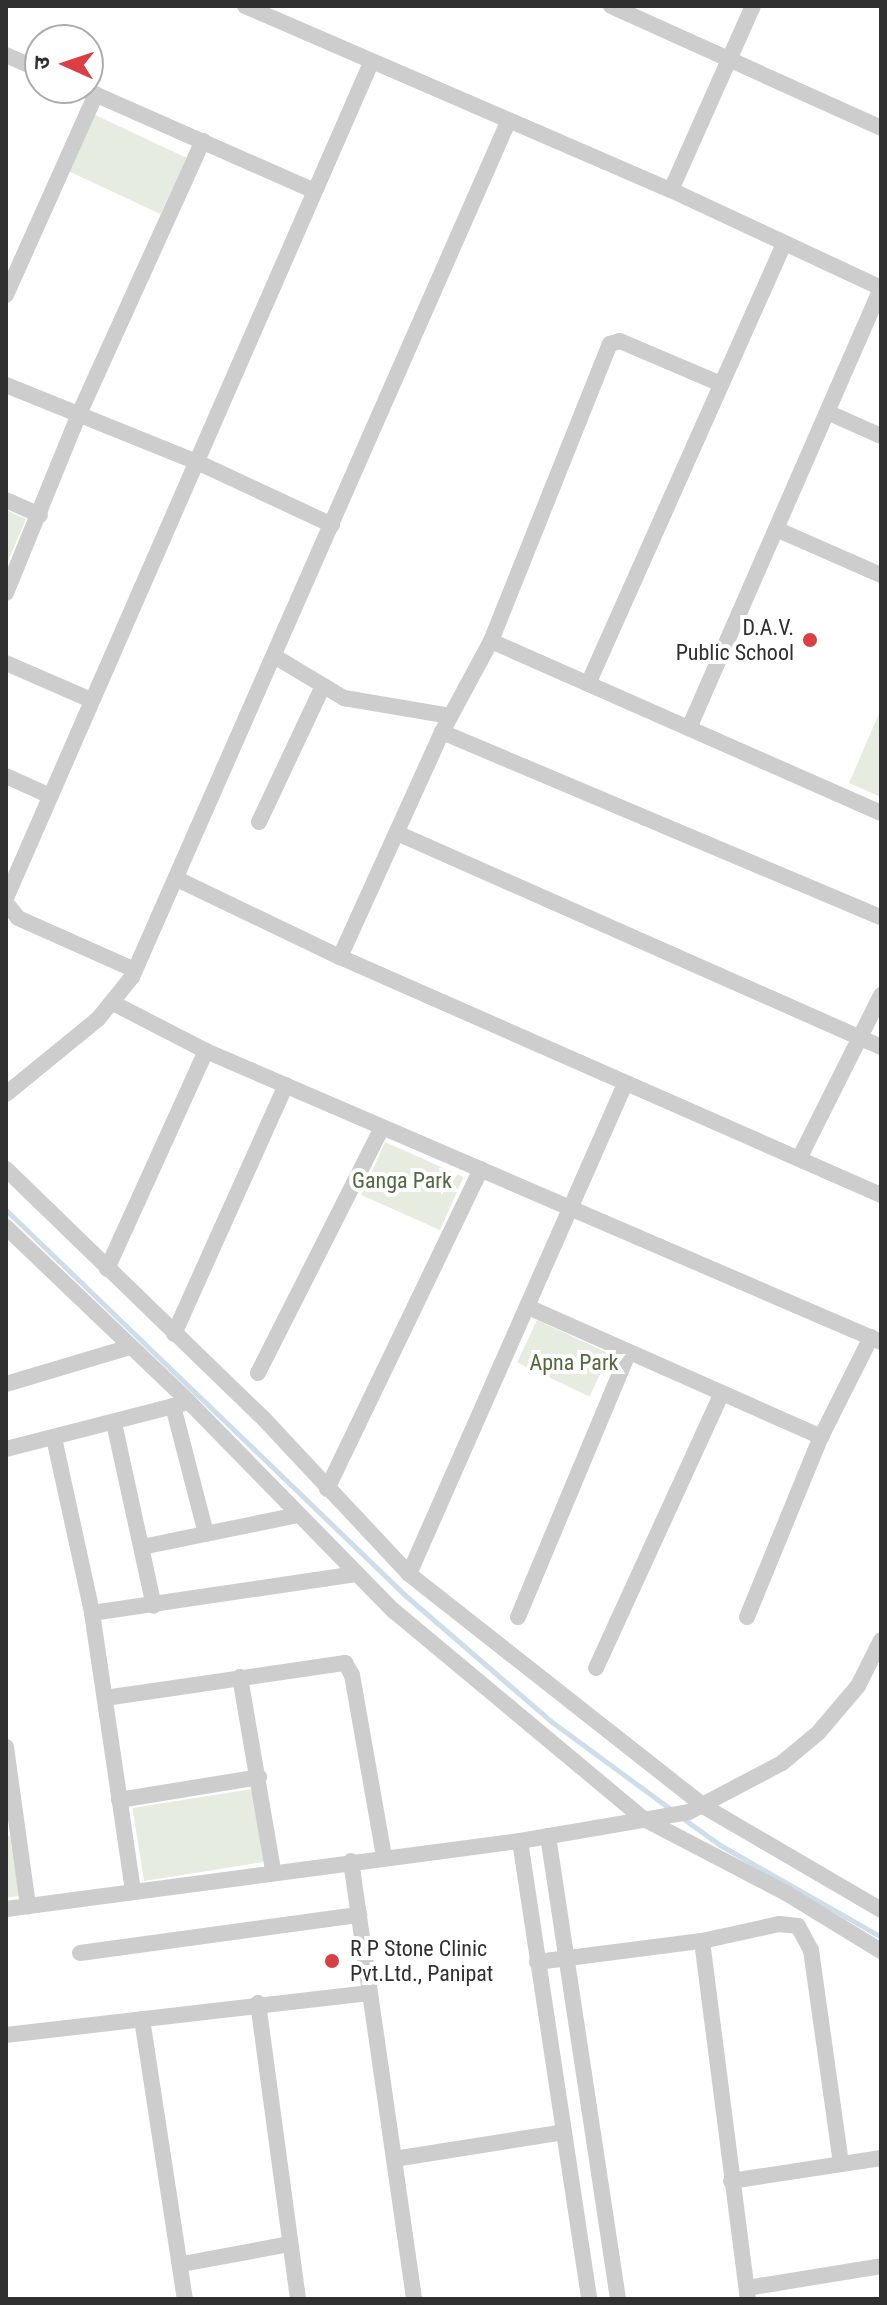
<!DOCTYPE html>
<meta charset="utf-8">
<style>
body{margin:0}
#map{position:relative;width:887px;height:2305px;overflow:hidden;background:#fff;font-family:"Roboto Condensed","Noto Sans Devanagari",sans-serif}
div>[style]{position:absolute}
.green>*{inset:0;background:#e6ecdf;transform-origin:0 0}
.stream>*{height:5px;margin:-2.5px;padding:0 2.5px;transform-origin:2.5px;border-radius:2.5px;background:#cddeea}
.street>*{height:16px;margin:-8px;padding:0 8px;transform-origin:8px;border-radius:8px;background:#cdcdcd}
.dots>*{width:22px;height:22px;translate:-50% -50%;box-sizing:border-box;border:4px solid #fff;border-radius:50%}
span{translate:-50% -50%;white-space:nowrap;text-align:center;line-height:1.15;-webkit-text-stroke:8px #fff;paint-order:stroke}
.poi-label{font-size:22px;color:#303030}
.right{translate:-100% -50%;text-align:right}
.left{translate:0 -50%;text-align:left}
.park-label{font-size:22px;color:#526940}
.frame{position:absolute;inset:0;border:8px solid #303030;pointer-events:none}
.north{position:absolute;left:24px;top:24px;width:80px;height:80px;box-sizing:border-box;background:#fff;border:2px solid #acacac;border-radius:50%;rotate:273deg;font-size:22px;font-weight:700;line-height:32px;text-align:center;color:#303030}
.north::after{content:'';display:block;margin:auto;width:28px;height:36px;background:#da3f46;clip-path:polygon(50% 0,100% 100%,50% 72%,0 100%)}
</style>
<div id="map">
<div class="green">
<i style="left:95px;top:115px;width:101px;height:62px;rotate:25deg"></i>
<i style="clip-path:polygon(6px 510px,26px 519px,6px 566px)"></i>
<i style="clip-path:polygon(881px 709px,881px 797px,849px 783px)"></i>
<i style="left:385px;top:1142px;width:86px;height:58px;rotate:24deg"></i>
<i style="left:537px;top:1320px;width:80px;height:47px;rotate:25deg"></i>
<i style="left:252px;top:1789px;width:74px;height:121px;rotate:81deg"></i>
<i style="clip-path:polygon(6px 1836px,10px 1836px,19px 1896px,6px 1898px)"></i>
</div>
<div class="stream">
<i style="left:6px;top:1210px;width:556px;rotate:43.98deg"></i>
<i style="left:406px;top:1596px;width:193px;rotate:40.8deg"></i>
<i style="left:552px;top:1722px;width:150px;rotate:36.3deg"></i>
<i style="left:681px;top:1817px;width:48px;rotate:35.7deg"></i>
<i style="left:720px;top:1845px;width:185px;rotate:29.7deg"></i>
</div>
<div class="street">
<i style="left:245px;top:6px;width:464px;rotate:23.4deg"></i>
<i style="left:671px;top:190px;width:232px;rotate:25deg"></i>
<i style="left:611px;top:6px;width:296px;rotate:24.3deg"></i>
<i style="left:6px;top:55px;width:37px;rotate:24deg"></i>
<i style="left:81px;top:88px;width:255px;rotate:23.8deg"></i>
<i style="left:671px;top:190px;width:201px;rotate:-66deg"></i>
<i style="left:6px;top:295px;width:220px;rotate:-65.9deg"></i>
<i style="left:6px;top:385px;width:206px;rotate:22deg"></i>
<i style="left:197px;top:462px;width:149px;rotate:25deg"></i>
<i style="left:827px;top:412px;width:59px;rotate:24deg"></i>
<i style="left:6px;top:500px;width:37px;rotate:24deg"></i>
<i style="left:776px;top:529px;width:115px;rotate:23.7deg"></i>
<i style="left:6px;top:593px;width:193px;rotate:-67.8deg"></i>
<i style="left:79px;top:414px;width:300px;rotate:-65.6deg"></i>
<i style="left:491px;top:641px;width:426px;rotate:23.8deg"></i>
<i style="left:274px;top:656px;width:82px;rotate:31deg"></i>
<i style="left:344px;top:698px;width:108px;rotate:9.6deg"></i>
<i style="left:6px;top:663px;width:93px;rotate:23.5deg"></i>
<i style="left:588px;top:684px;width:480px;rotate:-66deg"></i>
<i style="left:689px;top:728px;width:479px;rotate:-66.4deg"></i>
<i style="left:442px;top:732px;width:476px;rotate:22.9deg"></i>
<i style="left:6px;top:776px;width:46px;rotate:24.3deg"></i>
<i style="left:259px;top:822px;width:150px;rotate:-64.8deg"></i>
<i style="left:397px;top:833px;width:529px;rotate:23.85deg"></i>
<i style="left:177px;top:879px;width:181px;rotate:25.6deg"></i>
<i style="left:340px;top:957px;width:591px;rotate:23.75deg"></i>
<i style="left:6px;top:898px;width:911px;rotate:-66.39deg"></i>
<i style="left:6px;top:903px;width:19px;rotate:51deg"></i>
<i style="left:18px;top:918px;width:128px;rotate:24deg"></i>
<i style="left:340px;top:957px;width:247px;rotate:-65.6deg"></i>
<i style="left:442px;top:732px;width:103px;rotate:-61.7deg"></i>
<i style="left:491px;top:641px;width:320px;rotate:-68.2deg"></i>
<i style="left:610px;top:344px;width:10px;rotate:-17deg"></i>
<i style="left:620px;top:341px;width:110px;rotate:23.1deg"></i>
<i style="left:113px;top:1003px;width:105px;rotate:27.3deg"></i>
<i style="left:206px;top:1051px;width:735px;rotate:23.32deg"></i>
<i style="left:6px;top:1094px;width:119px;rotate:-39.2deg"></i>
<i style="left:98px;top:1019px;width:54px;rotate:-51deg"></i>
<i style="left:132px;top:977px;width:934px;rotate:-66.26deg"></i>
<i style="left:800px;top:1157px;width:181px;rotate:-63.4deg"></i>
<i style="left:6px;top:1169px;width:359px;rotate:44.1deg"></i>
<i style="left:264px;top:1419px;width:212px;rotate:46.9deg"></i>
<i style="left:409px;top:1574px;width:377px;rotate:38.2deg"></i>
<i style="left:705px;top:1807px;width:204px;rotate:30.3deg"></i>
<i style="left:6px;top:1227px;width:253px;rotate:43.7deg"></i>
<i style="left:189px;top:1402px;width:293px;rotate:45.6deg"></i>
<i style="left:394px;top:1611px;width:325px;rotate:39.8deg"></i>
<i style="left:644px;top:1819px;width:160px;rotate:27.5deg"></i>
<i style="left:786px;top:1893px;width:111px;rotate:31.4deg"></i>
<i style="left:107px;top:1269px;width:239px;rotate:-65.6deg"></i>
<i style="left:528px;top:1307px;width:321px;rotate:23.9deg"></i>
<i style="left:174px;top:1334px;width:273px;rotate:-65.8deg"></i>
<i style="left:258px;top:1373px;width:275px;rotate:-63.2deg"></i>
<i style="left:6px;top:1384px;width:129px;rotate:-16.6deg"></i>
<i style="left:173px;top:1406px;width:132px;rotate:75.5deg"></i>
<i style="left:114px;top:1423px;width:187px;rotate:77.7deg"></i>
<i style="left:54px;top:1438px;width:179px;rotate:77.7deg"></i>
<i style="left:92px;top:1613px;width:282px;rotate:81.6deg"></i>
<i style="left:6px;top:1449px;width:189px;rotate:-14.4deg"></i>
<i style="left:327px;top:1489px;width:355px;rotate:-64.3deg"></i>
<i style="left:142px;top:1547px;width:159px;rotate:-11.6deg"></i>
<i style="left:409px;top:1574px;width:535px;rotate:-66.21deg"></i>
<i style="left:92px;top:1613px;width:267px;rotate:-8.4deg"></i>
<i style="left:518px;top:1617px;width:287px;rotate:-67.3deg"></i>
<i style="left:747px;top:1617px;width:195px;rotate:-67.7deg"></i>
<i style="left:821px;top:1437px;width:112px;rotate:-63.4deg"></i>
<i style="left:596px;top:1668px;width:300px;rotate:-65.4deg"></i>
<i style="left:240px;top:1677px;width:197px;rotate:80.3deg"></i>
<i style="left:105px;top:1698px;width:243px;rotate:-8.3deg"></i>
<i style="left:345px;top:1663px;width:14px;rotate:60deg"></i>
<i style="left:352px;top:1675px;width:185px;rotate:80deg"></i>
<i style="left:6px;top:1747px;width:161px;rotate:82.1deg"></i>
<i style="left:119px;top:1800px;width:142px;rotate:-9.3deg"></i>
<i style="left:548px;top:1836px;width:468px;rotate:81.4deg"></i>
<i style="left:520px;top:1841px;width:463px;rotate:81.4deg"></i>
<i style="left:351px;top:1861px;width:443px;rotate:81.8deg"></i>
<i style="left:6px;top:1909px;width:518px;rotate:-7.54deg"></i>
<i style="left:520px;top:1841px;width:171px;rotate:-9.7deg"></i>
<i style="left:689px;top:1812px;width:105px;rotate:-27.8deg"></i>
<i style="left:782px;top:1763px;width:47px;rotate:-39.8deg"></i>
<i style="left:818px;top:1733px;width:62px;rotate:-49.6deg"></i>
<i style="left:858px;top:1686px;width:51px;rotate:-63.4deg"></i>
<i style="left:702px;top:1941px;width:361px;rotate:82.7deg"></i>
<i style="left:80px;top:1953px;width:282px;rotate:-7.8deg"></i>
<i style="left:537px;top:1962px;width:166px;rotate:-7.3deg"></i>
<i style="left:702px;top:1941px;width:79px;rotate:-12.4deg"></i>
<i style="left:779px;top:1924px;width:19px;rotate:6deg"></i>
<i style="left:798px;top:1926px;width:27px;rotate:62deg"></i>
<i style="left:811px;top:1950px;width:216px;rotate:82deg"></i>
<i style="left:258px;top:2003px;width:299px;rotate:82.3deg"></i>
<i style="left:142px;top:2019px;width:283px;rotate:81.3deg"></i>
<i style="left:6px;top:2035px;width:366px;rotate:-6.6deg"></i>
<i style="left:394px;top:2159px;width:172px;rotate:-9deg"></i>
<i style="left:731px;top:2181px;width:152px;rotate:-8.7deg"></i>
<i style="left:182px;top:2264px;width:110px;rotate:-10.5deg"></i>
<i style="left:747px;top:2288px;width:136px;rotate:-9.3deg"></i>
</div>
<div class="dots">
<i style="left:810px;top:640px;background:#da3f46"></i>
<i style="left:332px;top:1961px;background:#da3f46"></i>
</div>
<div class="poi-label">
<span class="right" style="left:794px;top:640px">D.A.V.<br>Public School</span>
<span class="left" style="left:350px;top:1961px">R P Stone Clinic<br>Pvt.Ltd., Panipat</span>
</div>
<div class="park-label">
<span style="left:402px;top:1181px">Ganga Park</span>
<span style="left:574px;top:1363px">Apna Park</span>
</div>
<div class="frame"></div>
<div class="north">उ</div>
</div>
